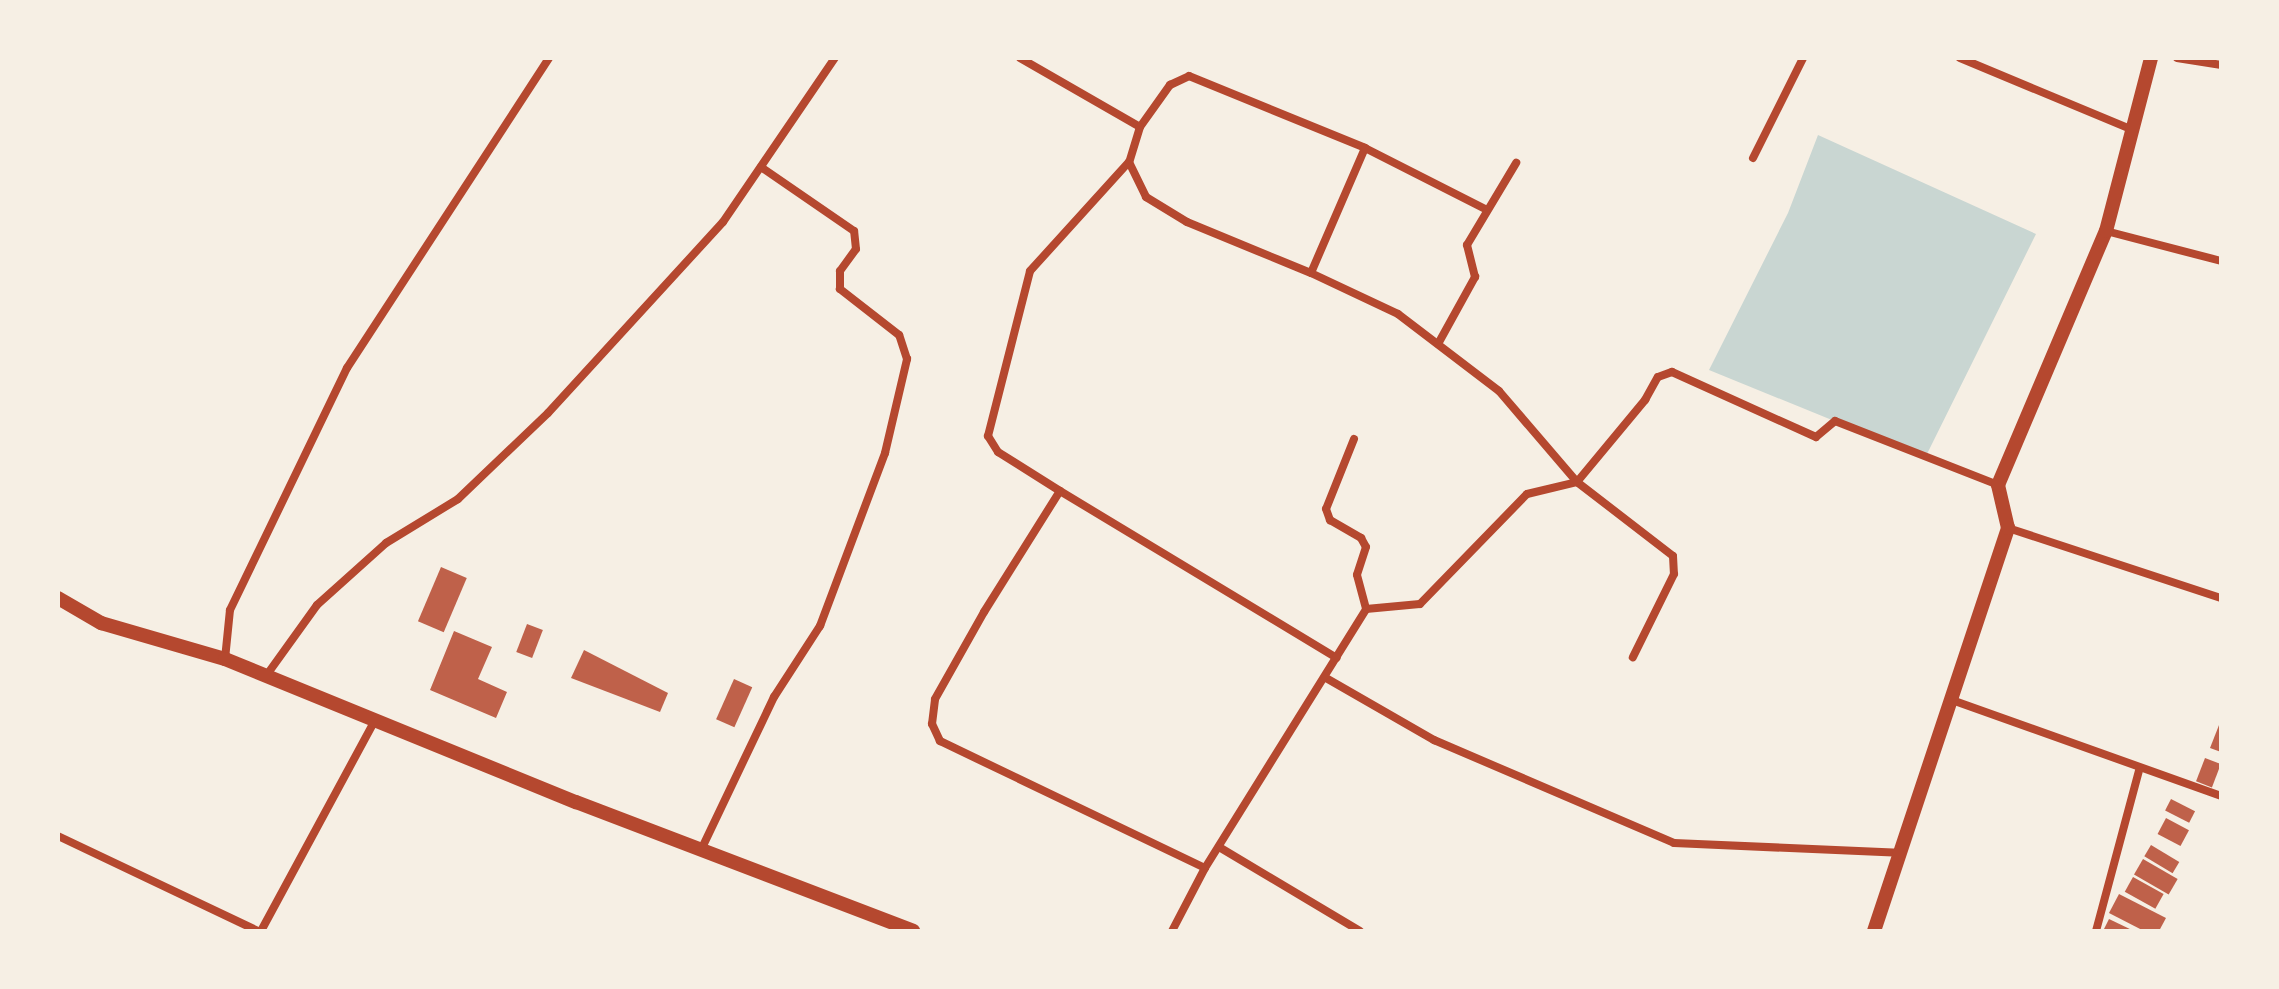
<!DOCTYPE html>
<style>
body{margin:0}
#map{position:relative;width:2279px;height:989px;overflow:hidden;background:#f6efe4;font-family:"Roboto Condensed",sans-serif}
div>[style]{position:absolute}
.water>*{inset:0;background:#c9d6d2}
.building>*{inset:0;background:#bf614a;transform-origin:0 0}
.minor>*{height:8px;margin:-4px;padding:0 4px;transform-origin:4px;border-radius:4px;background:#b5482f}
.tertiary>*{height:14px;margin:-7px;padding:0 7px;transform-origin:7px;border-radius:7px;background:#b5482f}
span{translate:-50% -50%;white-space:nowrap;text-align:center;line-height:1.15;-webkit-text-stroke:8px #f6efe4;paint-order:stroke}
.frame{position:absolute;inset:0;border:60px solid #f6efe4;pointer-events:none}
</style>
<div id="map">
<div class="water">
<i style="clip-path:polygon(1818px 135px,2036px 234px,1925px 458px,1709px 370px,1788px 213px)"></i>
</div>
<div class="building">
<i style="left:441px;top:567px;width:28px;height:59px;rotate:23deg"></i>
<i style="left:527px;top:624px;width:17px;height:30px;rotate:21deg"></i>
<i style="clip-path:polygon(454px 631px,492px 647px,478px 679px,507px 692px,496px 718px,430px 690px)"></i>
<i style="clip-path:polygon(584px 650px,668px 693px,660px 712px,571px 678px)"></i>
<i style="left:734px;top:679px;width:20px;height:44px;rotate:24deg"></i>
<i style="clip-path:polygon(2221px 720px,2221px 752px,2210px 748px)"></i>
<i style="left:2205px;top:758px;width:17px;height:25px;rotate:21deg"></i>
<i style="left:2171px;top:799px;width:27px;height:13px;rotate:27deg"></i>
<i style="left:2166px;top:818px;width:26px;height:18px;rotate:28deg"></i>
<i style="left:2151px;top:845px;width:33px;height:13px;rotate:31deg"></i>
<i style="left:2143px;top:859px;width:40px;height:18px;rotate:30deg"></i>
<i style="left:2133px;top:877px;width:35px;height:17px;rotate:29deg"></i>
<i style="clip-path:polygon(2119px 894px,2166px 918px,2159px 931px,2144px 931px,2109px 913px)"></i>
<i style="clip-path:polygon(2109px 919px,2134px 931px,2103px 931px)"></i>
</div>
<div class="minor">
<i style="left:1020px;top:58px;width:138px;rotate:29.9deg"></i>
<i style="left:1140px;top:127px;width:52px;rotate:-54.5deg"></i>
<i style="left:1170px;top:85px;width:21px;rotate:-25deg"></i>
<i style="left:1189px;top:76px;width:190px;rotate:22.2deg"></i>
<i style="left:1365px;top:148px;width:136px;rotate:113.4deg"></i>
<i style="left:1311px;top:273px;width:96px;rotate:25.2deg"></i>
<i style="left:1398px;top:314px;width:127px;rotate:37.3deg"></i>
<i style="left:1499px;top:391px;width:120px;rotate:49.4deg"></i>
<i style="left:1577px;top:482px;width:121px;rotate:37.6deg"></i>
<i style="left:1673px;top:556px;width:18px;rotate:87deg"></i>
<i style="left:1674px;top:574px;width:93px;rotate:116.3deg"></i>
<i style="left:1960px;top:58px;width:187px;rotate:22.6deg"></i>
<i style="left:2177px;top:58px;width:45px;rotate:9deg"></i>
<i style="left:1140px;top:127px;width:37px;rotate:107deg"></i>
<i style="left:1129px;top:162px;width:39px;rotate:64deg"></i>
<i style="left:1146px;top:197px;width:48px;rotate:31.4deg"></i>
<i style="left:1187px;top:222px;width:134px;rotate:22.4deg"></i>
<i style="left:1365px;top:148px;width:137px;rotate:26.9deg"></i>
<i style="left:1753px;top:158px;width:112px;rotate:-63.4deg"></i>
<i style="left:2106px;top:231px;width:119px;rotate:14.6deg"></i>
<i style="left:1438px;top:344px;width:77px;rotate:-61.1deg"></i>
<i style="left:1475px;top:277px;width:33px;rotate:-104deg"></i>
<i style="left:1467px;top:245px;width:96px;rotate:-59.1deg"></i>
<i style="left:1354px;top:439px;width:75px;rotate:111.8deg"></i>
<i style="left:1326px;top:509px;width:12px;rotate:70deg"></i>
<i style="left:1330px;top:520px;width:36px;rotate:30deg"></i>
<i style="left:1361px;top:538px;width:10px;rotate:61deg"></i>
<i style="left:1366px;top:547px;width:29px;rotate:108deg"></i>
<i style="left:1357px;top:575px;width:35px;rotate:75deg"></i>
<i style="left:1060px;top:491px;width:73px;rotate:-147.8deg"></i>
<i style="left:998px;top:452px;width:19px;rotate:-122deg"></i>
<i style="left:988px;top:436px;width:170px;rotate:-75.7deg"></i>
<i style="left:1030px;top:271px;width:147px;rotate:-47.8deg"></i>
<i style="left:2008px;top:528px;width:224px;rotate:18.2deg"></i>
<i style="left:225px;top:659px;width:49px;rotate:-84.2deg"></i>
<i style="left:230px;top:610px;width:269px;rotate:-64.2deg"></i>
<i style="left:347px;top:368px;width:370px;rotate:-56.9deg"></i>
<i style="left:266px;top:676px;width:87px;rotate:-54.3deg"></i>
<i style="left:317px;top:605px;width:93px;rotate:-41.9deg"></i>
<i style="left:386px;top:543px;width:84px;rotate:-31.4deg"></i>
<i style="left:458px;top:499px;width:124px;rotate:-43.7deg"></i>
<i style="left:548px;top:413px;width:259px;rotate:-47.5deg"></i>
<i style="left:723px;top:222px;width:199px;rotate:-55.7deg"></i>
<i style="left:1326px;top:678px;width:125px;rotate:29.9deg"></i>
<i style="left:1434px;top:740px;width:261px;rotate:23.2deg"></i>
<i style="left:1674px;top:843px;width:225px;rotate:2.5deg"></i>
<i style="left:1949px;top:699px;width:289px;rotate:19.6deg"></i>
<i style="left:58px;top:836px;width:221px;rotate:25.4deg"></i>
<i style="left:1219px;top:847px;width:164px;rotate:30.8deg"></i>
<i style="left:701px;top:850px;width:170px;rotate:-64.5deg"></i>
<i style="left:774px;top:697px;width:85px;rotate:-57.1deg"></i>
<i style="left:820px;top:626px;width:185px;rotate:-69.4deg"></i>
<i style="left:885px;top:453px;width:97px;rotate:-76.8deg"></i>
<i style="left:907px;top:359px;width:25px;rotate:-108deg"></i>
<i style="left:899px;top:335px;width:75px;rotate:-142.1deg"></i>
<i style="left:840px;top:289px;width:18px;rotate:-90deg"></i>
<i style="left:840px;top:271px;width:27px;rotate:-54deg"></i>
<i style="left:856px;top:249px;width:18px;rotate:-96deg"></i>
<i style="left:854px;top:231px;width:113px;rotate:-145.5deg"></i>
<i style="left:1205px;top:868px;width:294px;rotate:-154.4deg"></i>
<i style="left:940px;top:741px;width:19px;rotate:-115deg"></i>
<i style="left:932px;top:724px;width:25px;rotate:-83deg"></i>
<i style="left:935px;top:699px;width:100px;rotate:-60.6deg"></i>
<i style="left:984px;top:612px;width:143px;rotate:-57.9deg"></i>
<i style="left:1060px;top:491px;width:323px;rotate:31.1deg"></i>
<i style="left:261px;top:931px;width:240px;rotate:-61.6deg"></i>
<i style="left:1172px;top:931px;width:71px;rotate:-62.4deg"></i>
<i style="left:1205px;top:868px;width:305px;rotate:-58.1deg"></i>
<i style="left:1366px;top:609px;width:54px;rotate:-5.3deg"></i>
<i style="left:1420px;top:604px;width:153px;rotate:-45.8deg"></i>
<i style="left:1527px;top:494px;width:51px;rotate:-13.5deg"></i>
<i style="left:1577px;top:482px;width:107px;rotate:-50.3deg"></i>
<i style="left:1645px;top:400px;width:26px;rotate:-61deg"></i>
<i style="left:1658px;top:377px;width:15px;rotate:-20deg"></i>
<i style="left:1672px;top:372px;width:158px;rotate:24.3deg"></i>
<i style="left:1816px;top:437px;width:25px;rotate:-40deg"></i>
<i style="left:1835px;top:421px;width:175px;rotate:21.4deg"></i>
<i style="left:2096px;top:931px;width:167px;rotate:-75deg"></i>
</div>
<div class="tertiary">
<i style="left:58px;top:598px;width:50px;rotate:30.2deg"></i>
<i style="left:101px;top:623px;width:129px;rotate:16.2deg"></i>
<i style="left:225px;top:659px;width:379px;rotate:22.2deg"></i>
<i style="left:576px;top:802px;width:361px;rotate:20.9deg"></i>
<i style="left:1874px;top:931px;width:425px;rotate:-71.6deg"></i>
<i style="left:2008px;top:528px;width:44px;rotate:-103.1deg"></i>
<i style="left:1998px;top:485px;width:276px;rotate:-67deg"></i>
<i style="left:2106px;top:231px;width:179px;rotate:-75.4deg"></i>
</div>
<div class="frame"></div>
</div>
